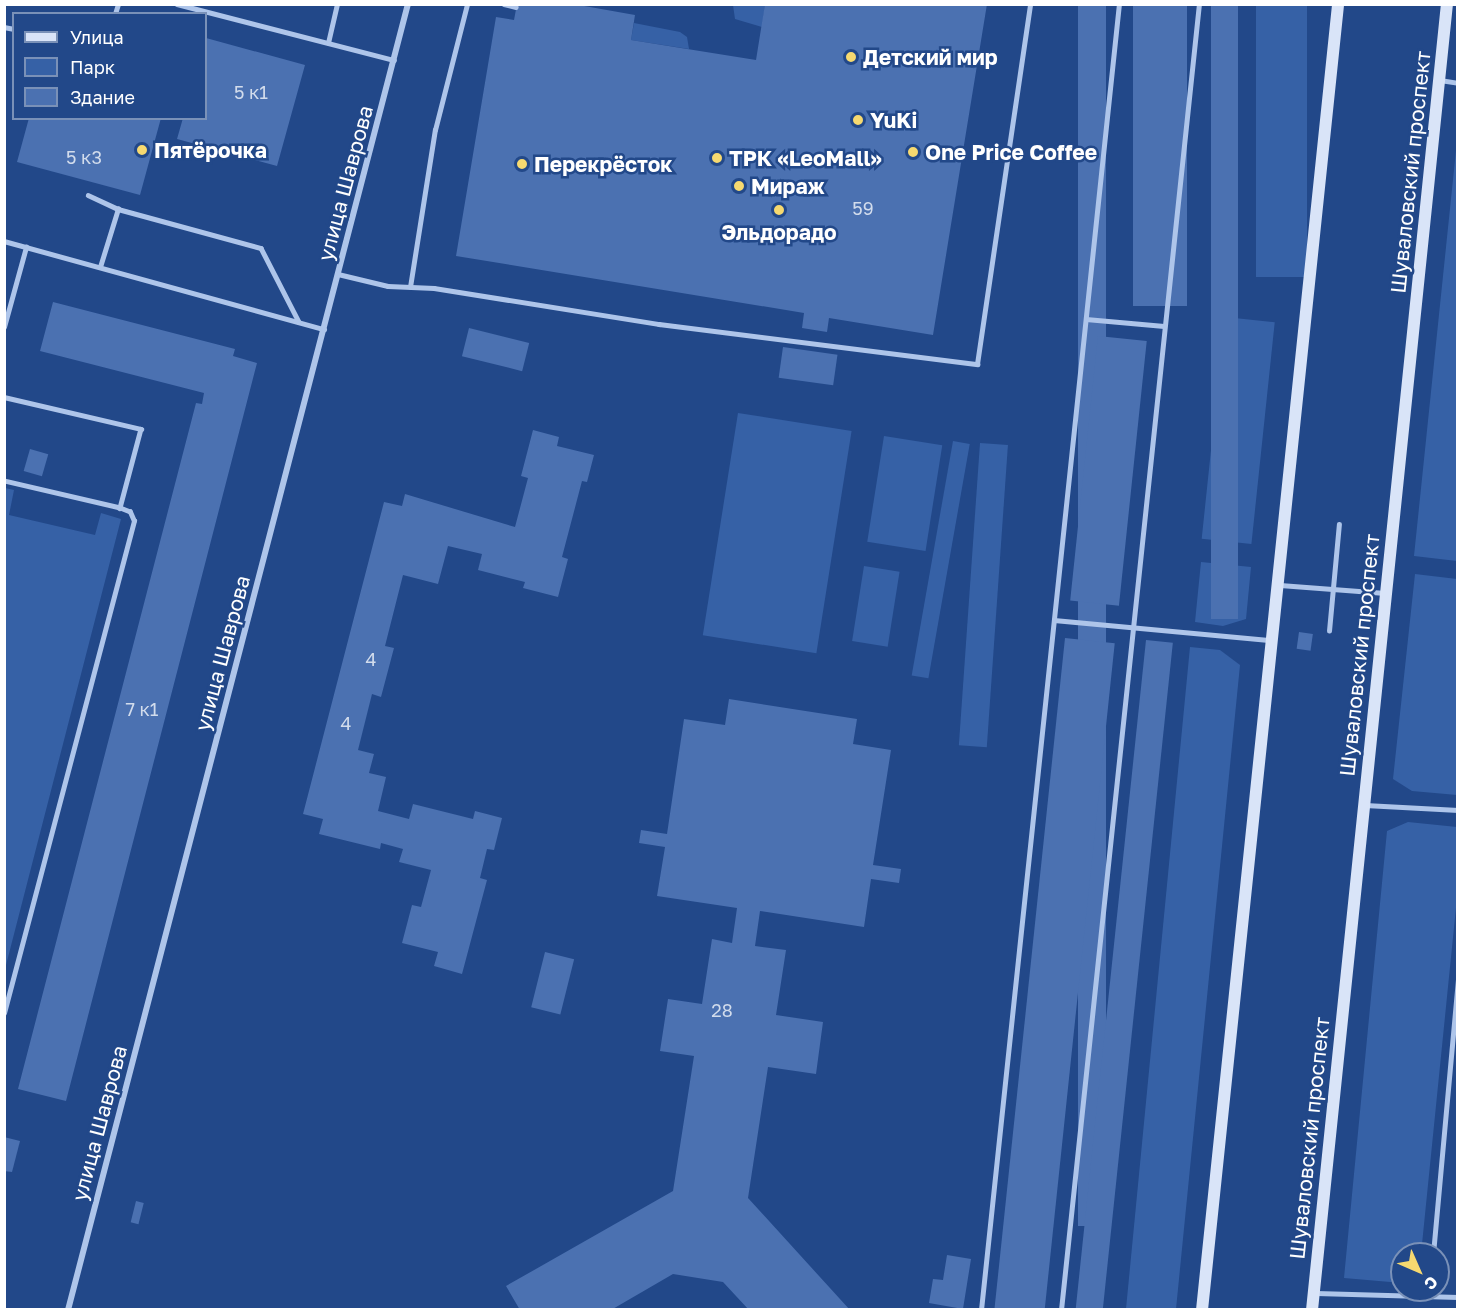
<!DOCTYPE html>
<meta charset="utf-8">
<style>
body{margin:0}
#map{position:relative;width:1462px;height:1314px;overflow:hidden;background:#224889;font-family:"Golos Text",sans-serif}
div>[style]{position:absolute}
.green>*{inset:0;background:#3661a6;transform-origin:0 0}
.building>*{inset:0;background:#4b71b1;transform-origin:0 0}
.lane>*{height:4.5px;margin:-2.25px;padding:0 2.25px;transform-origin:2.25px;border-radius:2.25px;background:#aec5ea}
.street>*{height:6px;margin:-3px;padding:0 3px;transform-origin:3px;border-radius:3px;background:#aec5ea}
.secondary>*{height:12px;margin:-6px;padding:0 6px;transform-origin:6px;border-radius:6px;background:#d9e4f8}
.dots>*{width:16px;height:16px;translate:-50% -50%;box-sizing:border-box;border:3px solid #224889;border-radius:50%}
span{translate:-50% -50%;white-space:nowrap;text-align:center;line-height:1.15;-webkit-text-stroke:5px #224889;paint-order:stroke}
.number-label{font-size:18px;color:#d2dcec}
.number-label span{-webkit-text-stroke-width:0}
.poi-label{font-size:21px;color:#fff;font-weight:700}
.left{translate:0 -50%;text-align:left}
.street-label{font-size:21px;color:#fff}
.frame{position:absolute;inset:0;border:6px solid #fff;pointer-events:none}
.legend{position:absolute;left:12px;top:12px;width:195px;height:108px;box-sizing:border-box;background:#224889;border:2px solid #7a91b8;margin:0;padding:8px 10px;list-style:none;font-size:18px;color:#fff}
.legend li{display:flex;align-items:center;gap:12px;height:30px}
.legend b{width:30px;border:2px solid #7a91b8}
.north{position:absolute;left:1390px;top:1242px;width:60px;height:60px;box-sizing:border-box;background:#224889;border:2px solid #7a91b8;border-radius:50%;rotate:135deg;font-size:16px;font-weight:700;line-height:24px;text-align:center;color:#fff}
.north::after{content:'';display:block;margin:auto;width:21px;height:27px;background:#f6d970;clip-path:polygon(50% 0,100% 100%,50% 72%,0 100%)}
</style>
<div id="map">
<div class="green">
<i style="clip-path:polygon(733px 5px,765px 5px,762px 27px,735px 19px)"></i>
<i style="left:1256px;top:5px;width:51px;height:272px"></i>
<i style="clip-path:polygon(634px 23px,680px 32px,687px 37px,689px 49px,631px 40px)"></i>
<i style="clip-path:polygon(1457px 141px,1457px 561px,1414px 556px)"></i>
<i style="left:1225px;top:317px;width:50px;height:223px;rotate:6deg"></i>
<i style="left:738px;top:413px;width:115px;height:225px;rotate:9deg"></i>
<i style="left:884px;top:436px;width:59px;height:107px;rotate:9deg"></i>
<i style="left:953px;top:441px;width:17px;height:238px;rotate:10deg"></i>
<i style="left:980px;top:443px;width:28px;height:303px;rotate:4deg"></i>
<i style="clip-path:polygon(5px 488px,14px 490px,9px 515px,95px 535px,101px 513px,121px 519px,5px 969px)"></i>
<i style="clip-path:polygon(1201px 562px,1251px 567px,1246px 619px,1223px 626px,1195px 622px)"></i>
<i style="left:864px;top:566px;width:36px;height:76px;rotate:9deg"></i>
<i style="clip-path:polygon(1415px 574px,1457px 579px,1457px 795px,1412px 791px,1393px 779px)"></i>
<i style="clip-path:polygon(1190px 647px,1220px 650px,1240px 665px,1176px 1309px,1126px 1309px)"></i>
<i style="clip-path:polygon(1408px 822px,1457px 827px,1458px 888px,1421px 1254px,1402px 1254px,1402px 1283px,1344px 1278px,1387px 831px)"></i>
</div>
<div class="building">
<i style="clip-path:polygon(517px 4px,573px 4px,635px 15px,631px 40px,756px 60px,765px 4px,987px 4px,933px 335px,829px 318px,827px 332px,802px 328px,804px 313px,456px 256px,496px 17px,514px 20px)"></i>
<i style="left:1078px;top:4px;width:28px;height:1222px"></i>
<i style="left:1133px;top:4px;width:54px;height:302px"></i>
<i style="left:1211px;top:4px;width:27px;height:615px"></i>
<i style="clip-path:polygon(206px 38px,305px 65px,277px 166px,177px 139px,183px 118px,206px 118px)"></i>
<i style="clip-path:polygon(29px 118px,161px 118px,140px 195px,17px 162px)"></i>
<i style="clip-path:polygon(53px 302px,235px 349px,233px 356px,257px 363px,66px 1101px,18px 1089px,196px 403px,202px 404px,204px 393px,40px 351px)"></i>
<i style="left:469px;top:328px;width:62px;height:29px;rotate:14deg"></i>
<i style="left:1098px;top:336px;width:49px;height:266px;rotate:6deg"></i>
<i style="left:783px;top:347px;width:55px;height:31px;rotate:8deg"></i>
<i style="clip-path:polygon(533px 430px,559px 437px,557px 446px,594px 455px,587px 482px,582px 481px,562px 557px,568px 559px,558px 597px,523px 588px,525px 582px,478px 570px,482px 554px,448px 546px,438px 584px,403px 575px,385px 646px,394px 648px,381px 697px,372px 694px,358px 750px,374px 754px,369px 773px,386px 777px,378px 811px,409px 819px,413px 804px,473px 819px,475px 811px,502px 818px,494px 850px,487px 849px,480px 878px,487px 880px,462px 974px,434px 966px,438px 952px,402px 943px,412px 905px,421px 907px,431px 870px,399px 862px,403px 849px,381px 843px,380px 849px,319px 834px,323px 819px,303px 814px,384px 502px,402px 506px,405px 494px,515px 527px,528px 478px,521px 476px)"></i>
<i style="left:30px;top:449px;width:19px;height:23px;rotate:16deg"></i>
<i style="left:1299px;top:632px;width:14px;height:17px;rotate:8deg"></i>
<i style="left:1065px;top:638px;width:50px;height:675px;rotate:6deg"></i>
<i style="left:1146px;top:640px;width:27px;height:674px;rotate:6deg"></i>
<i style="clip-path:polygon(729px 699px,857px 719px,853px 744px,891px 750px,873px 865px,901px 869px,899px 883px,871px 879px,864px 927px,760px 911px,755px 946px,786px 950px,776px 1015px,823px 1022px,816px 1074px,768px 1067px,748px 1198px,850px 1310px,749px 1310px,723px 1282px,673px 1274px,611px 1310px,520px 1310px,506px 1286px,673px 1191px,694px 1056px,660px 1051px,668px 999px,702px 1004px,712px 939px,732px 943px,737px 908px,657px 896px,665px 847px,639px 843px,641px 830px,667px 834px,684px 719px,725px 725px)"></i>
<i style="left:545px;top:952px;width:30px;height:57px;rotate:14deg"></i>
<i style="clip-path:polygon(4px 1137px,20px 1141px,12px 1172px,4px 1171px)"></i>
<i style="left:136px;top:1201px;width:8px;height:22px;rotate:14deg"></i>
<i style="clip-path:polygon(947px 1255px,971px 1259px,963px 1309px,929px 1303px,933px 1279px,943px 1280px)"></i>
</div>
<div class="lane">
<i style="left:177px;top:4px;width:224px;rotate:14.5deg"></i>
<i style="left:504px;top:4px;width:12px;rotate:14deg"></i>
<i style="left:115px;top:14px;width:10px;rotate:-73deg"></i>
<i style="left:4px;top:27px;width:10px;rotate:11deg"></i>
<i style="left:328px;top:43px;width:39px;rotate:-77deg"></i>
<i style="left:1440px;top:80px;width:18px;rotate:9deg"></i>
<i style="left:88px;top:195px;width:33px;rotate:25deg"></i>
<i style="left:4px;top:241px;width:332px;rotate:15.4deg"></i>
<i style="left:100px;top:267px;width:61px;rotate:-72.8deg"></i>
<i style="left:118px;top:209px;width:148px;rotate:15.3deg"></i>
<i style="left:261px;top:248px;width:83px;rotate:62.8deg"></i>
<i style="left:338px;top:274px;width:51px;rotate:13.5deg"></i>
<i style="left:388px;top:286px;width:46px;rotate:2.5deg"></i>
<i style="left:434px;top:288px;width:228px;rotate:9.1deg"></i>
<i style="left:659px;top:324px;width:321px;rotate:7.2deg"></i>
<i style="left:977px;top:364px;width:364px;rotate:-81.6deg"></i>
<i style="left:410px;top:287px;width:159px;rotate:-81deg"></i>
<i style="left:435px;top:130px;width:130px;rotate:-75.7deg"></i>
<i style="left:1086px;top:319px;width:78px;rotate:5.1deg"></i>
<i style="left:4px;top:327px;width:83px;rotate:-74.6deg"></i>
<i style="left:4px;top:397px;width:141px;rotate:13.1deg"></i>
<i style="left:141px;top:429px;width:82px;rotate:104.9deg"></i>
<i style="left:120px;top:508px;width:119px;rotate:-166.9deg"></i>
<i style="left:1280px;top:585px;width:105px;rotate:4.4deg"></i>
<i style="left:1054px;top:620px;width:218px;rotate:5.3deg"></i>
<i style="left:1329px;top:631px;width:107px;rotate:-84.7deg"></i>
<i style="left:1365px;top:805px;width:93px;rotate:3.1deg"></i>
<i style="left:4px;top:1013px;width:509px;rotate:-75.2deg"></i>
<i style="left:134px;top:521px;width:10px;rotate:-114deg"></i>
<i style="left:130px;top:512px;width:11px;rotate:-158deg"></i>
<i style="left:1433px;top:1254px;width:275px;rotate:-84.8deg"></i>
<i style="left:1316px;top:1293px;width:142px;rotate:1.6deg"></i>
<i style="left:981px;top:1310px;width:1313px;rotate:-83.97deg"></i>
<i style="left:1061px;top:1310px;width:1313px;rotate:-83.97deg"></i>
</div>
<div class="street">
<i style="left:68px;top:1310px;width:1350px;rotate:-75.41deg"></i>
</div>
<div class="secondary">
<i style="left:1202px;top:1310px;width:1313px;rotate:-84.05deg"></i>
<i style="left:1312px;top:1310px;width:1313px;rotate:-84.1deg"></i>
</div>
<div class="dots">
<i style="left:851px;top:57px;background:#f6d970"></i>
<i style="left:858px;top:120px;background:#f6d970"></i>
<i style="left:142px;top:150px;background:#f6d970"></i>
<i style="left:913px;top:152px;background:#f6d970"></i>
<i style="left:717px;top:158px;background:#f6d970"></i>
<i style="left:522px;top:164px;background:#f6d970"></i>
<i style="left:739px;top:186px;background:#f6d970"></i>
<i style="left:779px;top:210px;background:#f6d970"></i>
</div>
<div class="number-label">
<span style="left:251px;top:92px">5 к1</span>
<span style="left:84px;top:157px">5 к3</span>
<span style="left:863px;top:208px">59</span>
<span style="left:371px;top:659px">4</span>
<span style="left:142px;top:709px">7 к1</span>
<span style="left:346px;top:723px">4</span>
<span style="left:722px;top:1010px">28</span>
</div>
<div class="poi-label">
<span class="left" style="left:863px;top:57px">Детский мир</span>
<span class="left" style="left:870px;top:120px">YuKi</span>
<span class="left" style="left:154px;top:150px">Пятёрочка</span>
<span class="left" style="left:925px;top:152px">One Price Coffee</span>
<span class="left" style="left:729px;top:158px">ТРК «LeoMall»</span>
<span class="left" style="left:534px;top:164px">Перекрёсток</span>
<span class="left" style="left:751px;top:186px">Мираж</span>
<span style="left:779px;top:232px">Эльдорадо</span>
</div>
<div class="street-label">
<span style="left:1410px;top:172px;rotate:-84deg">Шуваловский проспект</span>
<span style="left:345px;top:183px;rotate:-75deg">улица Шаврова</span>
<span style="left:222px;top:653px;rotate:-75deg">улица Шаврова</span>
<span style="left:1359px;top:655px;rotate:-84deg">Шуваловский проспект</span>
<span style="left:99px;top:1123px;rotate:-75deg">улица Шаврова</span>
<span style="left:1309px;top:1138px;rotate:-84deg">Шуваловский проспект</span>
</div>
<div class="frame"></div>
<ul class="legend">
<li><b style="height:8px;background:#d9e4f8"></b>Улица</li>
<li><b style="height:16px;background:#3661a6"></b>Парк</li>
<li><b style="height:16px;background:#4b71b1"></b>Здание</li>
</ul>
<div class="north">С</div>
</div>
